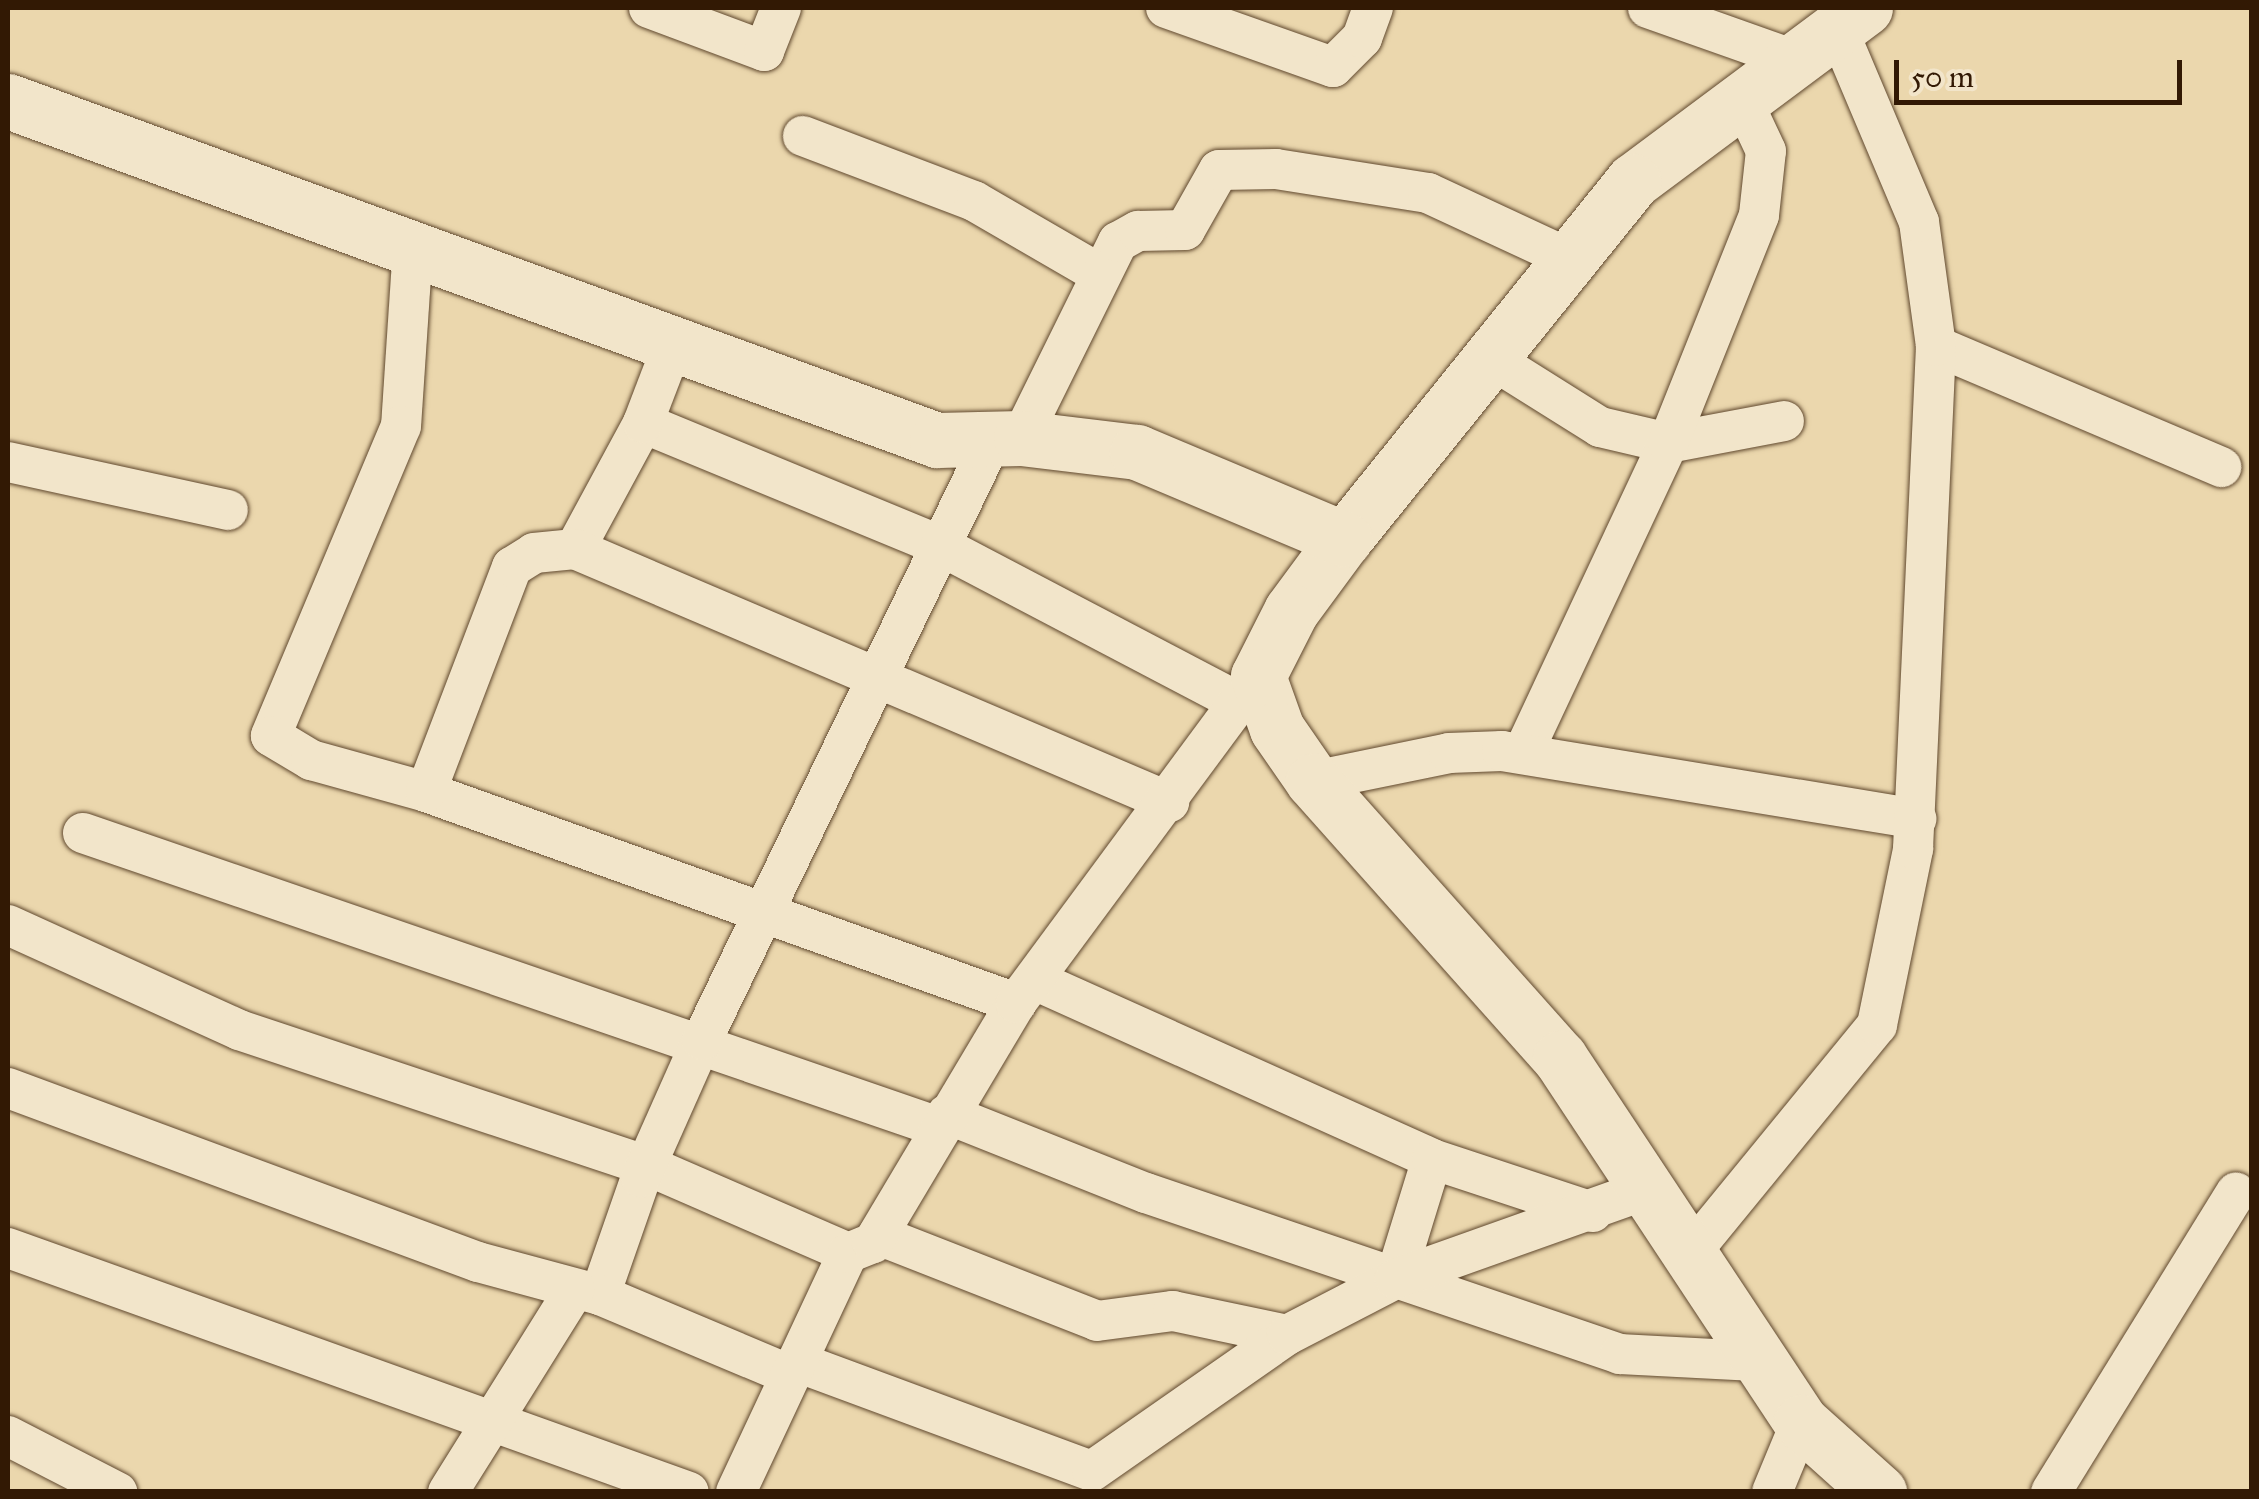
<!DOCTYPE html>
<style>
body{margin:0}
#map{position:relative;width:2259px;height:1499px;overflow:hidden;background:#ebd7ad;font-family:"IM FELL Great Primer",serif}
div>[style]{position:absolute}
.roads{filter:drop-shadow(0 0 2px #60482e) drop-shadow(0 0 2px #60482e)}
.street>*{height:40px;margin:-20px;padding:0 20px;transform-origin:20px;border-radius:20px;background:#f2e5ca}
.secondary>*{height:55px;margin:-27.5px;padding:0 27.5px;transform-origin:27.5px;border-radius:27.5px;background:#f2e5ca}
span{translate:-50% -50%;white-space:nowrap;text-align:center;line-height:1.15;-webkit-text-stroke:9px #f2e5ca;paint-order:stroke}
.frame{position:absolute;inset:0;border:10px solid #321904;pointer-events:none}
.scale{position:absolute;left:1894px;top:60px;width:288px;height:45px;box-sizing:border-box;border:5px solid #321904;border-top:0;padding-left:12px;font-size:30px;line-height:35px;white-space:nowrap;color:#321904;-webkit-text-stroke:8px #f2e5ca;paint-order:stroke}
</style>
<div id="map">
<div class="roads">
<div class="street">
<i style="left:649px;top:8px;width:123px;rotate:20.5deg"></i>
<i style="left:764px;top:51px;width:46px;rotate:-68.4deg"></i>
<i style="left:1166px;top:8px;width:177px;rotate:19.5deg"></i>
<i style="left:1333px;top:67px;width:41px;rotate:-45deg"></i>
<i style="left:1362px;top:38px;width:32px;rotate:-70deg"></i>
<i style="left:1648px;top:8px;width:156px;rotate:19.5deg"></i>
<i style="left:803px;top:136px;width:183px;rotate:20.8deg"></i>
<i style="left:974px;top:201px;width:146px;rotate:30.1deg"></i>
<i style="left:413px;top:246px;width:180px;rotate:93.8deg"></i>
<i style="left:401px;top:426px;width:336px;rotate:112.8deg"></i>
<i style="left:271px;top:736px;width:47px;rotate:31deg"></i>
<i style="left:311px;top:760px;width:119px;rotate:15.5deg"></i>
<i style="left:426px;top:792px;width:627px;rotate:19.68deg"></i>
<i style="left:1936px;top:346px;width:310px;rotate:23deg"></i>
<i style="left:1490px;top:358px;width:130px;rotate:32.1deg"></i>
<i style="left:1600px;top:427px;width:70px;rotate:13.2deg"></i>
<i style="left:1668px;top:443px;width:118px;rotate:-10.7deg"></i>
<i style="left:643px;top:423px;width:322px;rotate:22.4deg"></i>
<i style="left:941px;top:546px;width:335px;rotate:27.7deg"></i>
<i style="left:1021px;top:438px;width:219px;rotate:-63.7deg"></i>
<i style="left:1118px;top:242px;width:23px;rotate:-29deg"></i>
<i style="left:1138px;top:231px;width:47px;rotate:-1.2deg"></i>
<i style="left:1185px;top:230px;width:69px;rotate:-60.5deg"></i>
<i style="left:1219px;top:170px;width:57px;rotate:-1deg"></i>
<i style="left:1276px;top:169px;width:154px;rotate:9deg"></i>
<i style="left:1428px;top:193px;width:157px;rotate:24.9deg"></i>
<i style="left:8px;top:462px;width:225px;rotate:12.3deg"></i>
<i style="left:575px;top:549px;width:143px;rotate:-61.6deg"></i>
<i style="left:643px;top:423px;width:87px;rotate:-69.1deg"></i>
<i style="left:1523px;top:753px;width:342px;rotate:-64.9deg"></i>
<i style="left:1668px;top:443px;width:245px;rotate:-68.2deg"></i>
<i style="left:1759px;top:215px;width:64px;rotate:-83.8deg"></i>
<i style="left:1766px;top:151px;width:56px;rotate:-115.2deg"></i>
<i style="left:1313px;top:781px;width:139px;rotate:-11.6deg"></i>
<i style="left:1449px;top:753px;width:53px;rotate:-2.2deg"></i>
<i style="left:1502px;top:751px;width:420px;rotate:9.3deg"></i>
<i style="left:426px;top:792px;width:241px;rotate:-69.1deg"></i>
<i style="left:512px;top:567px;width:26px;rotate:-32deg"></i>
<i style="left:534px;top:553px;width:41px;rotate:-5.6deg"></i>
<i style="left:575px;top:549px;width:646px;rotate:23.07deg"></i>
<i style="left:83px;top:833px;width:905px;rotate:18.96deg"></i>
<i style="left:8px;top:925px;width:254px;rotate:24.4deg"></i>
<i style="left:239px;top:1030px;width:429px;rotate:18.4deg"></i>
<i style="left:646px;top:1165px;width:220px;rotate:23.5deg"></i>
<i style="left:1039px;top:982px;width:431px;rotate:24.2deg"></i>
<i style="left:1432px;top:1159px;width:126px;rotate:107.1deg"></i>
<i style="left:8px;top:1088px;width:501px;rotate:20.32deg"></i>
<i style="left:478px;top:1262px;width:126px;rotate:15.1deg"></i>
<i style="left:600px;top:1295px;width:125px;rotate:-70.8deg"></i>
<i style="left:641px;top:1177px;width:150px;rotate:-66deg"></i>
<i style="left:702px;top:1040px;width:664px;rotate:-64.21deg"></i>
<i style="left:947px;top:1114px;width:214px;rotate:21.7deg"></i>
<i style="left:1146px;top:1193px;width:501px;rotate:18.76deg"></i>
<i style="left:1620px;top:1354px;width:135px;rotate:3deg"></i>
<i style="left:1432px;top:1159px;width:169px;rotate:18.3deg"></i>
<i style="left:878px;top:1235px;width:235px;rotate:21.4deg"></i>
<i style="left:1097px;top:1321px;width:77px;rotate:-7.5deg"></i>
<i style="left:1173px;top:1311px;width:116px;rotate:11.9deg"></i>
<i style="left:8px;top:1248px;width:723px;rotate:19.71deg"></i>
<i style="left:1688px;top:1256px;width:298px;rotate:-50.7deg"></i>
<i style="left:1877px;top:1025px;width:180px;rotate:-78.4deg"></i>
<i style="left:1913px;top:849px;width:504px;rotate:-87.38deg"></i>
<i style="left:1936px;top:346px;width:125px;rotate:-97.8deg"></i>
<i style="left:1919px;top:222px;width:211px;rotate:-112.9deg"></i>
<i style="left:600px;top:1295px;width:206px;rotate:22.8deg"></i>
<i style="left:797px;top:1362px;width:314px;rotate:20.3deg"></i>
<i style="left:1092px;top:1471px;width:238px;rotate:-34.9deg"></i>
<i style="left:1287px;top:1335px;width:122px;rotate:-27.4deg"></i>
<i style="left:1395px;top:1279px;width:265px;rotate:-19.6deg"></i>
<i style="left:8px;top:1436px;width:123px;rotate:27.2deg"></i>
<i style="left:448px;top:1492px;width:239px;rotate:-58deg"></i>
<i style="left:736px;top:1492px;width:264px;rotate:-64.9deg"></i>
<i style="left:848px;top:1253px;width:27px;rotate:-22deg"></i>
<i style="left:873px;top:1243px;width:279px;rotate:-59.2deg"></i>
<i style="left:1016px;top:1003px;width:407px;rotate:-53.5deg"></i>
<i style="left:1772px;top:1492px;width:76px;rotate:-67.5deg"></i>
<i style="left:2051px;top:1492px;width:352px;rotate:-58.3deg"></i>
</div>
<div class="secondary">
<i style="left:1865px;top:8px;width:289px;rotate:143.3deg"></i>
<i style="left:1633px;top:181px;width:460px;rotate:128.9deg"></i>
<i style="left:1344px;top:539px;width:89px;rotate:126.4deg"></i>
<i style="left:1291px;top:611px;width:73px;rotate:116.9deg"></i>
<i style="left:1258px;top:676px;width:56px;rotate:70.3deg"></i>
<i style="left:1277px;top:729px;width:63px;rotate:55.3deg"></i>
<i style="left:1313px;top:781px;width:371px;rotate:48.3deg"></i>
<i style="left:1560px;top:1058px;width:437px;rotate:56.5deg"></i>
<i style="left:1801px;top:1422px;width:105px;rotate:41.9deg"></i>
<i style="left:8px;top:101px;width:989px;rotate:20.05deg"></i>
<i style="left:937px;top:440px;width:84px;rotate:-1.4deg"></i>
<i style="left:1021px;top:438px;width:117px;rotate:6.9deg"></i>
<i style="left:1137px;top:452px;width:225px;rotate:22.8deg"></i>
</div>
</div>
<div class="frame"></div>
<div class="scale">50 m</div>
</div>
